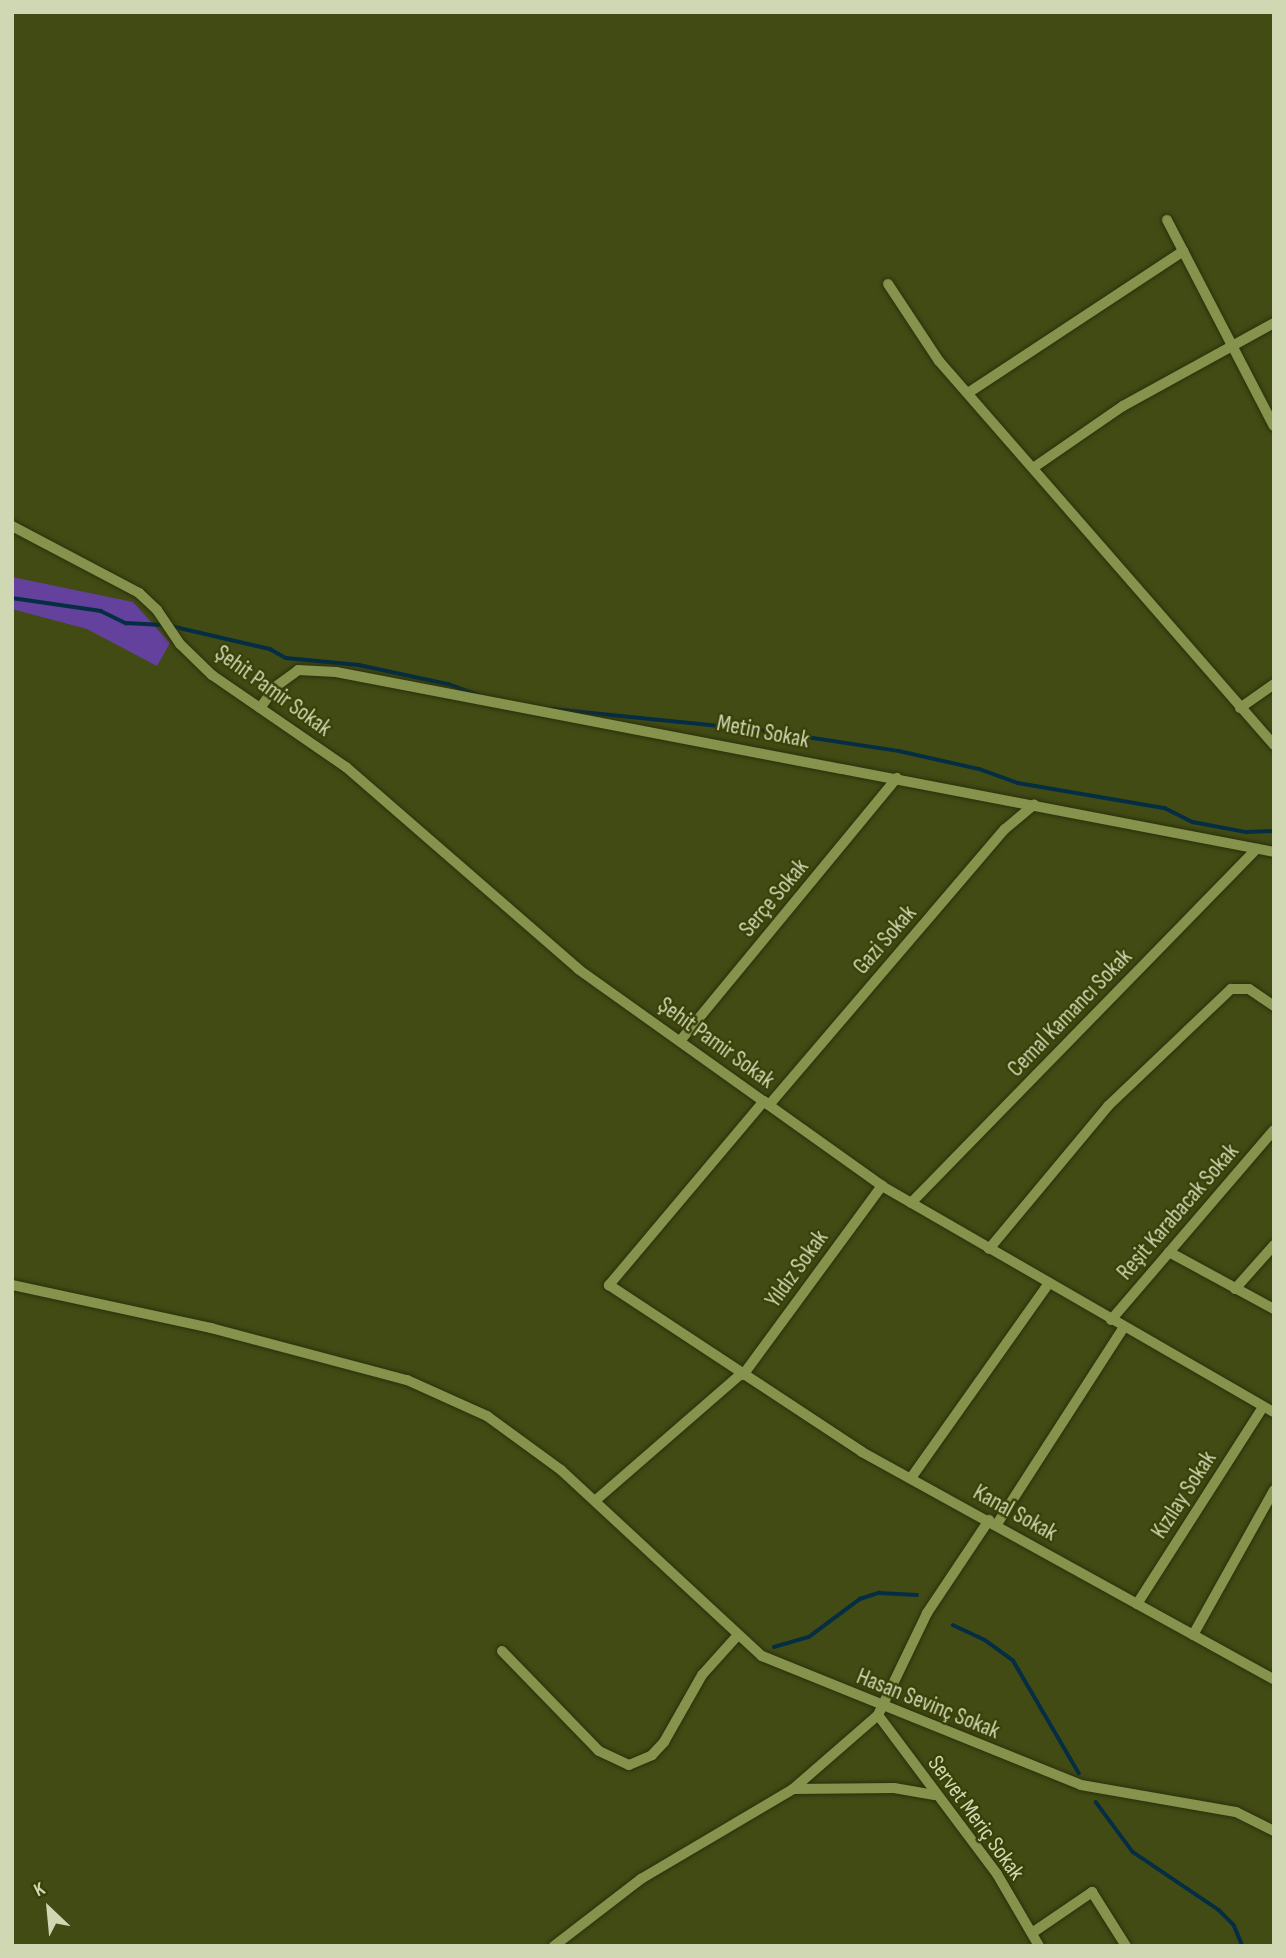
<!DOCTYPE html>
<meta charset="utf-8">
<style>
body{margin:0}
#map{position:relative;width:1286px;height:1958px;overflow:hidden;background:#434b15;font-family:"Sofia Sans Condensed",sans-serif}
div>[style]{position:absolute}
.green>*{inset:0;background:#63419d}
.stream>*{height:3.5px;margin:-1.75px;padding:0 1.75px;transform-origin:1.75px;border-radius:1.75px;background:#052e44}
.roads{filter:drop-shadow(0 0 2px #2a300a) drop-shadow(0 0 2px #2a300a)}
.minor>*{height:10px;margin:-5px;padding:0 5px;transform-origin:5px;border-radius:5px;background:#86934d}
span{translate:-50% -50%;white-space:nowrap;text-align:center;line-height:1.15;-webkit-text-stroke:5px #394107;paint-order:stroke}
.street-label{font-size:23px;color:#cfd7b3}
.frame{position:absolute;inset:0;border:14px solid #cfd7b3;pointer-events:none}
.north{position:absolute;left:14px;top:1874px;width:70px;height:70px;-webkit-text-stroke:5px #394107;paint-order:stroke;rotate:334deg;font-size:19px;font-weight:700;line-height:28px;text-align:center;color:#cfd7b3}
.north::after{content:'';display:block;margin:auto;width:24px;height:32px;background:#cfd7b3;clip-path:polygon(50% 0,100% 100%,50% 72%,0 100%)}
</style>
<div id="map">
<div class="green">
<i style="clip-path:polygon(12px 577px,133px 602px,170px 643px,157px 666px,87px 629px,12px 609px)"></i>
</div>
<div class="stream">
<i style="left:12px;top:598px;width:90px;rotate:8.3deg"></i>
<i style="left:101px;top:611px;width:28px;rotate:26deg"></i>
<i style="left:126px;top:623px;width:37px;rotate:3deg"></i>
<i style="left:171px;top:626px;width:102px;rotate:13.1deg"></i>
<i style="left:270px;top:649px;width:18px;rotate:29deg"></i>
<i style="left:286px;top:658px;width:73px;rotate:5.5deg"></i>
<i style="left:359px;top:665px;width:91px;rotate:12.1deg"></i>
<i style="left:448px;top:684px;width:33px;rotate:20deg"></i>
<i style="left:552px;top:709px;width:216px;rotate:5.8deg"></i>
<i style="left:767px;top:731px;width:134px;rotate:8.6deg"></i>
<i style="left:899px;top:751px;width:82px;rotate:12.7deg"></i>
<i style="left:979px;top:769px;width:41px;rotate:19.7deg"></i>
<i style="left:1018px;top:783px;width:149px;rotate:9.7deg"></i>
<i style="left:1165px;top:808px;width:31px;rotate:27deg"></i>
<i style="left:1193px;top:822px;width:54px;rotate:10.7deg"></i>
<i style="left:1246px;top:832px;width:28px;rotate:-2deg"></i>
<i style="left:953px;top:1625px;width:35px;rotate:25deg"></i>
<i style="left:985px;top:1640px;width:34px;rotate:36deg"></i>
<i style="left:1013px;top:1660px;width:131px;rotate:59.7deg"></i>
<i style="left:774px;top:1647px;width:36px;rotate:-16deg"></i>
<i style="left:809px;top:1637px;width:64px;rotate:-36.7deg"></i>
<i style="left:860px;top:1599px;width:20px;rotate:-18deg"></i>
<i style="left:879px;top:1593px;width:38px;rotate:3deg"></i>
<i style="left:1096px;top:1802px;width:62px;rotate:53.5deg"></i>
<i style="left:1133px;top:1852px;width:104px;rotate:34deg"></i>
<i style="left:1219px;top:1910px;width:21px;rotate:45deg"></i>
<i style="left:1234px;top:1925px;width:23px;rotate:67deg"></i>
</div>
<div class="roads">
<div class="minor">
<i style="left:1167px;top:220px;width:232px;rotate:62.6deg"></i>
<i style="left:888px;top:284px;width:92px;rotate:56.5deg"></i>
<i style="left:939px;top:361px;width:510px;rotate:48.9deg"></i>
<i style="left:968px;top:393px;width:258px;rotate:-33.4deg"></i>
<i style="left:1033px;top:468px;width:109px;rotate:-34.6deg"></i>
<i style="left:1123px;top:406px;width:172px;rotate:-28.8deg"></i>
<i style="left:12px;top:526px;width:144px;rotate:27.8deg"></i>
<i style="left:139px;top:593px;width:25px;rotate:43deg"></i>
<i style="left:157px;top:610px;width:41px;rotate:55.9deg"></i>
<i style="left:180px;top:644px;width:45px;rotate:44.1deg"></i>
<i style="left:212px;top:675px;width:163px;rotate:34.5deg"></i>
<i style="left:346px;top:767px;width:308px;rotate:41deg"></i>
<i style="left:578px;top:969px;width:374px;rotate:35.5deg"></i>
<i style="left:882px;top:1186px;width:452px;rotate:30deg"></i>
<i style="left:260px;top:708px;width:26px;rotate:-54deg"></i>
<i style="left:275px;top:687px;width:29px;rotate:-36deg"></i>
<i style="left:298px;top:670px;width:38px;rotate:3deg"></i>
<i style="left:336px;top:672px;width:955px;rotate:10.86deg"></i>
<i style="left:1240px;top:708px;width:42px;rotate:-35.2deg"></i>
<i style="left:680px;top:1041px;width:341px;rotate:-50.5deg"></i>
<i style="left:764px;top:1101px;width:241px;rotate:130.1deg"></i>
<i style="left:609px;top:1285px;width:303px;rotate:33.4deg"></i>
<i style="left:862px;top:1452px;width:470px;rotate:28.9deg"></i>
<i style="left:769px;top:1105px;width:363px;rotate:-49.5deg"></i>
<i style="left:1005px;top:829px;width:38px;rotate:-40deg"></i>
<i style="left:911px;top:1203px;width:495px;rotate:-45.7deg"></i>
<i style="left:989px;top:1249px;width:186px;rotate:-50.2deg"></i>
<i style="left:1108px;top:1106px;width:170px;rotate:-43.6deg"></i>
<i style="left:1231px;top:989px;width:18px"></i>
<i style="left:1249px;top:989px;width:30px;rotate:34deg"></i>
<i style="left:1169px;top:1252px;width:119px;rotate:28.5deg"></i>
<i style="left:12px;top:1285px;width:204px;rotate:12.2deg"></i>
<i style="left:211px;top:1328px;width:203px;rotate:14.9deg"></i>
<i style="left:407px;top:1380px;width:88px;rotate:24.2deg"></i>
<i style="left:487px;top:1416px;width:92px;rotate:36.1deg"></i>
<i style="left:561px;top:1470px;width:274px;rotate:42.8deg"></i>
<i style="left:762px;top:1656px;width:344px;rotate:22deg"></i>
<i style="left:1081px;top:1785px;width:157px;rotate:9.9deg"></i>
<i style="left:1236px;top:1812px;width:42px;rotate:26.6deg"></i>
<i style="left:1235px;top:1289px;width:59px;rotate:-48.4deg"></i>
<i style="left:1111px;top:1320px;width:250px;rotate:-49.4deg"></i>
<i style="left:743px;top:1375px;width:235px;rotate:-53.7deg"></i>
<i style="left:911px;top:1478px;width:239px;rotate:-54.7deg"></i>
<i style="left:596px;top:1500px;width:192px;rotate:-41deg"></i>
<i style="left:997px;top:1524px;width:234px;rotate:-57.2deg"></i>
<i style="left:1137px;top:1604px;width:234px;rotate:-57.4deg"></i>
<i style="left:1193px;top:1635px;width:166px;rotate:-60.8deg"></i>
<i style="left:502px;top:1651px;width:139px;rotate:45.9deg"></i>
<i style="left:599px;top:1751px;width:33px;rotate:25deg"></i>
<i style="left:629px;top:1765px;width:25px;rotate:-23deg"></i>
<i style="left:652px;top:1755px;width:18px;rotate:-47deg"></i>
<i style="left:664px;top:1742px;width:77px;rotate:-60.4deg"></i>
<i style="left:702px;top:1675px;width:52px;rotate:-48.1deg"></i>
<i style="left:878px;top:1715px;width:199px;rotate:53.2deg"></i>
<i style="left:997px;top:1874px;width:83px;rotate:59.7deg"></i>
<i style="left:793px;top:1789px;width:101px;rotate:-0.6deg"></i>
<i style="left:894px;top:1788px;width:41px;rotate:9.9deg"></i>
<i style="left:1032px;top:1933px;width:73px;rotate:-34.3deg"></i>
<i style="left:1092px;top:1892px;width:64px;rotate:57.8deg"></i>
<i style="left:554px;top:1946px;width:110px;rotate:-37.6deg"></i>
<i style="left:641px;top:1879px;width:177px;rotate:-30.6deg"></i>
<i style="left:793px;top:1789px;width:113px;rotate:-41deg"></i>
<i style="left:878px;top:1715px;width:113px;rotate:-64.3deg"></i>
<i style="left:927px;top:1613px;width:112px;rotate:-56.3deg"></i>
</div>
</div>
<div class="street-label">
<span style="left:273px;top:691px;rotate:36deg">Şehit Pamir Sokak</span>
<span style="left:763px;top:732px;rotate:11deg">Metin Sokak</span>
<span style="left:774px;top:898px;rotate:-50deg">Serçe Sokak</span>
<span style="left:885px;top:940px;rotate:-49deg">Gazi Sokak</span>
<span style="left:1070px;top:1013px;rotate:-46deg">Cemal Kamancı Sokak</span>
<span style="left:716px;top:1043px;rotate:36deg">Şehit Pamir Sokak</span>
<span style="left:1178px;top:1212px;rotate:-49deg">Reşit Karabacak Sokak</span>
<span style="left:797px;top:1269px;rotate:-54deg">Yıldız Sokak</span>
<span style="left:1184px;top:1495px;rotate:-57deg">Kızılay Sokak</span>
<span style="left:1015px;top:1513px;rotate:29deg">Kanal Sokak</span>
<span style="left:928px;top:1704px;rotate:22deg">Hasan Sevinç Sokak</span>
<span style="left:976px;top:1818px;rotate:54deg">Servet Meriç Sokak</span>
</div>
<div class="frame"></div>
<div class="north">K</div>
</div>
